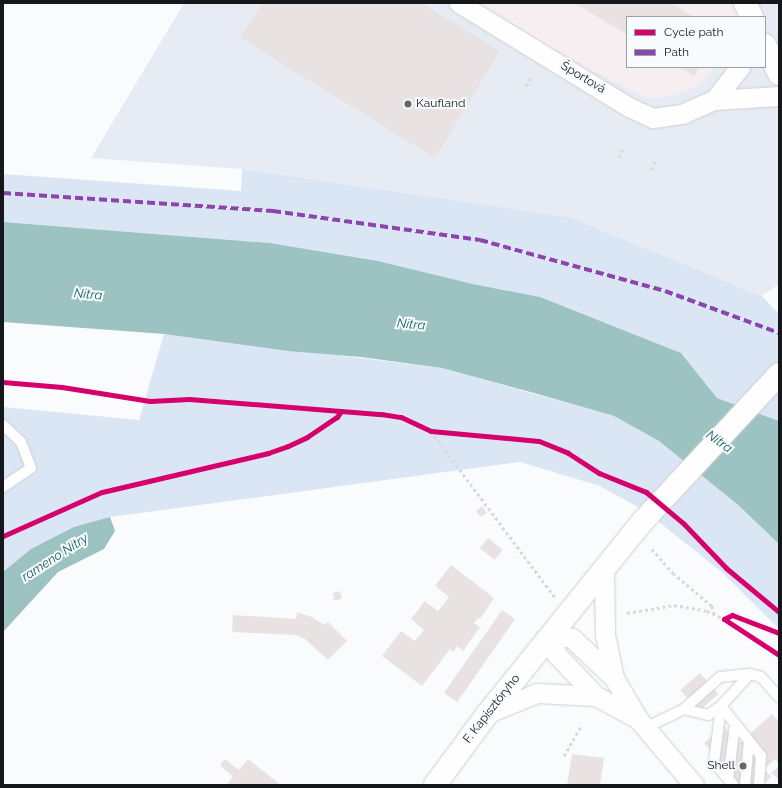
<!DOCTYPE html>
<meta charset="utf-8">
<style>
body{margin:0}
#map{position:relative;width:782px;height:788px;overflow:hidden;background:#f9fbfd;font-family:Raleway,sans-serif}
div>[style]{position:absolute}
.built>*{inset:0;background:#e7ecf4}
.industrial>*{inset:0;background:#f7eef2}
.green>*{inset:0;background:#dbe6f4}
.water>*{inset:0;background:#9dc2c2}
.building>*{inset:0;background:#e8e3e2;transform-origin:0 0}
.path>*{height:2.5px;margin-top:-1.25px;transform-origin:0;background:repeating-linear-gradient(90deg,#d9d9d9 0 3px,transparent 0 6px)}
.roads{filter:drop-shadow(0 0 1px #ced0d2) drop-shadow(0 0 1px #ced0d2)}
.lane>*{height:10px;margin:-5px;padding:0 5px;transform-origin:5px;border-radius:5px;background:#fefeff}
.street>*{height:19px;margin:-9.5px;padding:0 9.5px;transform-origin:9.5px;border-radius:9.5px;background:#fefeff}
.secondary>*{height:22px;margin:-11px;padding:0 11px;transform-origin:11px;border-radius:11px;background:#fefeff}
.primary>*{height:22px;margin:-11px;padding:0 11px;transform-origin:11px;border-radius:11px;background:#fefeff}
.quiet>*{height:4px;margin-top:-2px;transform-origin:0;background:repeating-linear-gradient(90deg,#8e44ad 0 8px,transparent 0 12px)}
.cycleway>*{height:5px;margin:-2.5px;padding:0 2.5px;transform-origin:2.5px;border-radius:2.5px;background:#d6006c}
.dots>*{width:11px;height:11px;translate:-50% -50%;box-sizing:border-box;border:2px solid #f8fbfe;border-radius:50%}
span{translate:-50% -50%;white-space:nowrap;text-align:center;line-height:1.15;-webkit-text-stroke:4px #f8fbfe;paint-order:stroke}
.street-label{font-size:12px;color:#15171a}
.poi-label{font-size:12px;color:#15171a}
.left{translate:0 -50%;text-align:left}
.right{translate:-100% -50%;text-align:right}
.water-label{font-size:13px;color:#186060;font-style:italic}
.frame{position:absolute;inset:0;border:4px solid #15171a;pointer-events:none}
.legend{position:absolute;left:626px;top:16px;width:140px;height:52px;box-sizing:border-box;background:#f8fbfe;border:1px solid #9da0a3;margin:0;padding:5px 7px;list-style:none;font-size:12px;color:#15171a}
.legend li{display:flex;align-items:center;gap:8px;height:20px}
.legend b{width:20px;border:1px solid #9da0a3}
</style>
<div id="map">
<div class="built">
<i style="clip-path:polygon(184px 3px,478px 3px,536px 40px,694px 88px,716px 67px,765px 67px,765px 17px,748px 17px,754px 3px,779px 3px,779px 284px,762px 296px,570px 217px,242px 169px,91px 158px)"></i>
</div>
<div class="industrial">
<i style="clip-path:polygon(478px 3px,754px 3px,748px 17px,627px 17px,627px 67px,716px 67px,694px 88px,668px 97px,646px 98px,536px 40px)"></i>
</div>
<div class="green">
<i style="clip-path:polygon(242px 169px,570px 217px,762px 296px,779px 314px,779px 421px,717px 398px,681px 353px,540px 297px,473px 284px,378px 261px,270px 243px,3px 222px,3px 174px,241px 191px)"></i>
<i style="clip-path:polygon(164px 334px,442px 368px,614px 416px,659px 441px,737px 504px,779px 544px,779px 629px,723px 573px,645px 511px,600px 486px,520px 462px,110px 517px,3px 603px,3px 407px,139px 420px)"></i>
</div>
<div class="water">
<i style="clip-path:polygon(3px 222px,270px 243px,378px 261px,473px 284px,540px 297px,681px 353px,717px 398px,779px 421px,779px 544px,737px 504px,659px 441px,614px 416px,534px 393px,442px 368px,361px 357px,288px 351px,164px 334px,3px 322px)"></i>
<i style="clip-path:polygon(110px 517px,115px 531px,104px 549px,58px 572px,3px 632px,3px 572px,31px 549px,74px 527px)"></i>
</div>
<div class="building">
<i style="clip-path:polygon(262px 3px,422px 3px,500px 51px,435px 158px,240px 38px)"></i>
<i style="clip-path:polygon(575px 3px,671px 3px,694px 17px,627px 17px,627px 35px)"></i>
<i style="clip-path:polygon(679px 67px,700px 67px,694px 76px)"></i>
<i style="clip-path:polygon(482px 506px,487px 513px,481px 517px,476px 511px)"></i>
<i style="left:488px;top:538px;width:19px;height:13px;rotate:39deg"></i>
<i style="clip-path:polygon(451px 565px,494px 598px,480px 619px,478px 618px,474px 623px,480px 627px,463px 651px,457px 646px,453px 652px,450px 649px,422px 686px,382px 656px,401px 631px,415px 641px,424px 630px,411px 619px,425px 601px,438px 611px,449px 597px,435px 586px)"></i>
<i style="left:340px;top:591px;width:8px;height:8px;rotate:76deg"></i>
<i style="left:502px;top:610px;width:16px;height:101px;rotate:35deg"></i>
<i style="clip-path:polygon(297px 612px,312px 617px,325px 625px,328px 622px,347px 641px,328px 660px,305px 639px,296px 635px,232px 632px,233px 615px,296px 619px)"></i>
<i style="left:700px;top:673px;width:28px;height:26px;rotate:49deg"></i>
<i style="clip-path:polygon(772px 714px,779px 722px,779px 764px,775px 759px,764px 769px,771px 777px,762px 785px,741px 785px,704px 743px,724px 726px,740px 743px)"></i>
<i style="clip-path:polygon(572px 754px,604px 758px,600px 785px,567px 785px)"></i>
<i style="clip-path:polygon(225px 759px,239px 770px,248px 759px,281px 785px,227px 785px,233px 777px,220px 765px)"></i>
<i style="clip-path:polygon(779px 766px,779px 779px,771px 773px)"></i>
</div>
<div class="path">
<i style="left:526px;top:86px;width:9px;rotate:-63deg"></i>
<i style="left:619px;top:158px;width:12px;rotate:-70deg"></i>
<i style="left:652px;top:170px;width:11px;rotate:-75deg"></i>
<i style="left:431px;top:431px;width:209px;rotate:53.3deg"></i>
<i style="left:652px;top:549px;width:32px;rotate:49deg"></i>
<i style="left:673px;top:573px;width:51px;rotate:40.2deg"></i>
<i style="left:712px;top:606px;width:9px;rotate:72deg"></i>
<i style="left:627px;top:613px;width:48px;rotate:-9.7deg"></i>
<i style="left:674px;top:605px;width:34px;rotate:10deg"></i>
<i style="left:707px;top:611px;width:19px;rotate:25deg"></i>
<i style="left:564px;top:756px;width:33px;rotate:-61deg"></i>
</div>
<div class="roads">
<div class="lane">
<i style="left:3px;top:425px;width:25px;rotate:43deg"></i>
<i style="left:21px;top:442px;width:28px;rotate:69deg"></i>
<i style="left:31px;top:468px;width:34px;rotate:146deg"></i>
<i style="left:721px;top:706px;width:64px;rotate:51.3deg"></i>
<i style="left:761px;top:756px;width:29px;rotate:94deg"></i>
<i style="left:721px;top:706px;width:56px;rotate:97.1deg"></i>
<i style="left:714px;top:762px;width:30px;rotate:50deg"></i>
<i style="left:684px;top:709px;width:25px;rotate:14deg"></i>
<i style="left:708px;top:715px;width:16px;rotate:-35deg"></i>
<i style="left:721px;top:706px;width:43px;rotate:-47.8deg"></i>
<i style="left:645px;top:728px;width:43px;rotate:-26deg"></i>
<i style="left:684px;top:709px;width:48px;rotate:-41.6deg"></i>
<i style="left:720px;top:677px;width:30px;rotate:-6deg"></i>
<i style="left:750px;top:674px;width:11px;rotate:15deg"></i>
<i style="left:761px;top:677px;width:27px;rotate:48deg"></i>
<i style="left:728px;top:779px;width:54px;rotate:-82.6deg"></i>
<i style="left:745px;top:785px;width:44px;rotate:-84.8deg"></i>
</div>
<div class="street">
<i style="left:459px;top:3px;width:199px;rotate:31.5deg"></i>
<i style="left:629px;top:107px;width:26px;rotate:25deg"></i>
<i style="left:653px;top:118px;width:29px;rotate:-8deg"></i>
<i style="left:682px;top:114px;width:35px;rotate:-24deg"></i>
<i style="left:714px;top:100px;width:65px;rotate:-3.5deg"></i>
<i style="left:714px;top:100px;width:42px;rotate:-51.8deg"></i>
<i style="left:604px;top:569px;width:66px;rotate:89.1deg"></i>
<i style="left:605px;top:635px;width:44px;rotate:78.2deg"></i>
<i style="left:488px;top:713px;width:53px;rotate:-22.2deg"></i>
<i style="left:537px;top:693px;width:59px;rotate:2.9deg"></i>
<i style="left:638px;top:719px;width:48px;rotate:-151.3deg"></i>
<i style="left:596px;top:696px;width:58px;rotate:-133.6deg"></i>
<i style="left:556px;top:654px;width:20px;rotate:-101deg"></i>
<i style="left:552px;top:634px;width:20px;rotate:11deg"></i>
<i style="left:572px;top:638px;width:58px;rotate:43.6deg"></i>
<i style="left:614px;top:678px;width:48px;rotate:59.7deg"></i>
<i style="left:638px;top:719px;width:87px;rotate:49.7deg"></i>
</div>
<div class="secondary">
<i style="left:745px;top:3px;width:16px;rotate:63deg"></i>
<i style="left:765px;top:45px;width:32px;rotate:64deg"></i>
</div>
<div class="primary">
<i style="left:435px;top:785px;width:89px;rotate:-53.6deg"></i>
<i style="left:488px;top:713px;width:247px;rotate:-51.1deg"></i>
<i style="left:643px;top:521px;width:200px;rotate:-47.2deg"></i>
</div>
</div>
<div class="quiet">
<i style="left:3px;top:193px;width:271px;rotate:3.8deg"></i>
<i style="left:273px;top:211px;width:209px;rotate:8deg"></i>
<i style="left:480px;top:240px;width:192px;rotate:15.4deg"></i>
<i style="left:665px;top:291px;width:121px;rotate:20.2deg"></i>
</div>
<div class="cycleway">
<i style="left:3px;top:382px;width:59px;rotate:4.8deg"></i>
<i style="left:62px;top:387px;width:89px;rotate:9deg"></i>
<i style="left:150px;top:401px;width:39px;rotate:-3deg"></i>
<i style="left:189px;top:399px;width:193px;rotate:4.5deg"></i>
<i style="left:381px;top:414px;width:20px;rotate:9deg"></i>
<i style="left:401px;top:417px;width:33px;rotate:25deg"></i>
<i style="left:431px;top:431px;width:108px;rotate:5.3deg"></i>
<i style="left:539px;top:441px;width:31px;rotate:22deg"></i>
<i style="left:568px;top:453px;width:37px;rotate:33deg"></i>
<i style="left:599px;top:473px;width:51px;rotate:22deg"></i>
<i style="left:646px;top:492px;width:50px;rotate:40.1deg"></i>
<i style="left:684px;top:524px;width:61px;rotate:46.3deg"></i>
<i style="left:726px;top:568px;width:69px;rotate:39.7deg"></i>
<i style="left:3px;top:536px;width:108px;rotate:-24deg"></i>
<i style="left:102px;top:492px;width:171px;rotate:-13.2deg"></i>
<i style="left:268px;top:453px;width:21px;rotate:-19deg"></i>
<i style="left:288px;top:446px;width:21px;rotate:-25deg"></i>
<i style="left:307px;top:437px;width:36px;rotate:-34deg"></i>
<i style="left:337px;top:417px;width:7px;rotate:-56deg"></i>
<i style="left:724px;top:619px;width:66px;rotate:33.2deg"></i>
<i style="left:724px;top:619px;width:9px;rotate:-27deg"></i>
<i style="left:732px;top:615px;width:50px;rotate:21deg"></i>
</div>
<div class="dots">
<i style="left:408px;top:104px;background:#656769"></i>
<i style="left:743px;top:766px;background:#656769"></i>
</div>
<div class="street-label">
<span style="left:583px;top:78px;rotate:31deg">Športová</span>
<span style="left:492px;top:709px;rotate:-52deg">F. Kapisztóryho</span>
</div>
<div class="poi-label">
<span class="left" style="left:416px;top:104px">Kaufland</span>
<span class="right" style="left:735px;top:766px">Shell</span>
</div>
<div class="water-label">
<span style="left:88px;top:295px;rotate:5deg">Nitra</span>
<span style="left:411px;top:325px;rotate:5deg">Nitra</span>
<span style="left:719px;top:442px;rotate:35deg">Nitra</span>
<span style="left:55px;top:558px;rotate:-33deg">rameno Nitry</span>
</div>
<div class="frame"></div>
<ul class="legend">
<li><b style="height:5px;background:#d6006c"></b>Cycle path</li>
<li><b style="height:5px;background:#8e44ad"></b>Path</li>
</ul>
</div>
